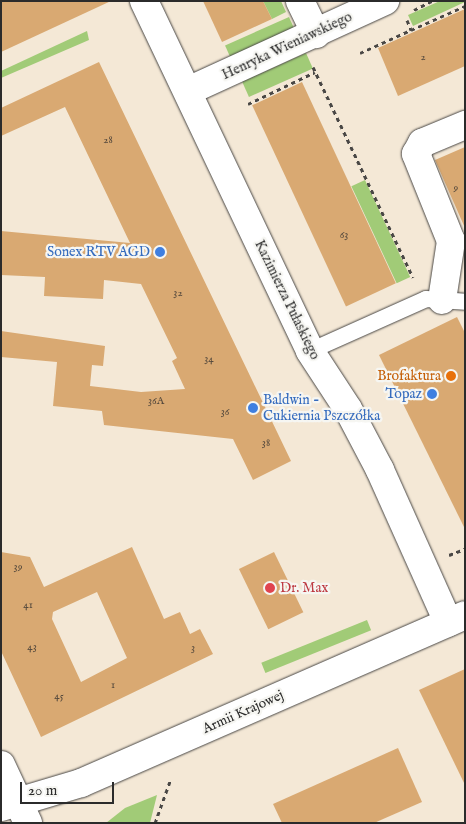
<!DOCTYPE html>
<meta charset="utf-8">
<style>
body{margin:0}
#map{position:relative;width:466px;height:824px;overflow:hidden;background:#f4e8d6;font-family:"IM FELL English",serif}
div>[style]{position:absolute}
.green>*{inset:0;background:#a1cb77;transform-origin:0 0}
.building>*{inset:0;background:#d9a972;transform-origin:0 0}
.path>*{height:3px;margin-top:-1.5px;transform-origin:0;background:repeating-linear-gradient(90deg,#494745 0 4px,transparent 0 8px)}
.roads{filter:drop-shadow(0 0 1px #494745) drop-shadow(0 0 1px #494745)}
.service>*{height:16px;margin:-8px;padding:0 8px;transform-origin:8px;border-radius:8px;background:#fff}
.minor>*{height:28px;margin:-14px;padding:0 14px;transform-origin:14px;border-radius:14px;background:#fff}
.tertiary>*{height:28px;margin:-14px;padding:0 14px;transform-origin:14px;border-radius:14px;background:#fff}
.secondary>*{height:28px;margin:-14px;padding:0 14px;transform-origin:14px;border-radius:14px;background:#fff}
.dots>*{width:14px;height:14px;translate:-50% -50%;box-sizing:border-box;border:2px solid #f6f6f2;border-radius:50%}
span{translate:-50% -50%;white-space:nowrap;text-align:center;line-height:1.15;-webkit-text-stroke:4.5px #f6f6f2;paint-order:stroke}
.number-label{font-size:11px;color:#564a3d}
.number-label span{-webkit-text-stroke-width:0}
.street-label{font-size:14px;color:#2b2b2b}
.shop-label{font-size:14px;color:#366cbe}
.right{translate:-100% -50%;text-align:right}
.left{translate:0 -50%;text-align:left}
.food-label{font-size:14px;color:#c56008}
.health-label{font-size:14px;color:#be3a42}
.frame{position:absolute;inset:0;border:2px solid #2b2b2b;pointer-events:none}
.scale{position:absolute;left:20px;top:782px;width:94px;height:22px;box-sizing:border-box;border:2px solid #2b2b2b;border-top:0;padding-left:6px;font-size:15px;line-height:18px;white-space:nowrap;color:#2b2b2b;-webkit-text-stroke:4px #f6f6f2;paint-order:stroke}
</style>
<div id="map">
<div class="green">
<i style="clip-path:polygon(263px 1px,281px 1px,286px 12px,272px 19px)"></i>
<i style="clip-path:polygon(440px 1px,465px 2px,413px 26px,408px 15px)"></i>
<i style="left:289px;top:17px;width:20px;height:70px;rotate:66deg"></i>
<i style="clip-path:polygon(87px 31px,89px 40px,1px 78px,1px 71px)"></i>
<i style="left:306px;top:53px;width:17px;height:70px;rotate:66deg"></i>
<i style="left:365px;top:180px;width:107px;height:15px;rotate:65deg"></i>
<i style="left:367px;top:620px;width:11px;height:114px;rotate:68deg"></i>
<i style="clip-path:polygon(157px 795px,150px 823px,106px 823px,125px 808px)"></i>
</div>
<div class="building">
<i style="clip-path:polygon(1px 1px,111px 1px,1px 52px)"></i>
<i style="clip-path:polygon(203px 1px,263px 1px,272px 19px,222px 42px)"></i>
<i style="clip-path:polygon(465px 9px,465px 66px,398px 96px,378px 48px)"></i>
<i style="clip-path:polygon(99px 62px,291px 461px,253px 480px,233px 439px,104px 425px,102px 411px,53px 406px,57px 362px,1px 357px,1px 331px,105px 346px,103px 366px,92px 365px,90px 386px,141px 392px,185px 389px,172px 361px,177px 358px,141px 284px,104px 280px,103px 299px,44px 296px,45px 277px,1px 275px,1px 231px,130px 243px,65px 107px,1px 136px,1px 108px)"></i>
<i style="left:302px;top:82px;width:222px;height:55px;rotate:65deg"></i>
<i style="clip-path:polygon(465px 147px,465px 228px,435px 160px)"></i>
<i style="clip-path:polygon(457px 317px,465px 333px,465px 529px,379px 355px)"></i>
<i style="clip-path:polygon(evenodd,132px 547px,164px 619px,180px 612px,190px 634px,200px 629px,213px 654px,41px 737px,1px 651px,1px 552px,30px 557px,44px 587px,132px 547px,97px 592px,127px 658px,81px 682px,52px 619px,53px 612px,97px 592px)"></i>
<i style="left:274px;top:552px;width:67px;height:39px;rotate:64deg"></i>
<i style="clip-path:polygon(465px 669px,465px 785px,419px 690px)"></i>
<i style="clip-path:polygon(398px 748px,422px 802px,374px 823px,282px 823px,273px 804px)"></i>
</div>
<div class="path">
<i style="left:414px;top:10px;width:20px;rotate:-27deg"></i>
<i style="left:407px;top:20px;width:11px;rotate:68deg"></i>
<i style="left:411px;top:30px;width:59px;rotate:-24deg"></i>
<i style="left:360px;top:53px;width:56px;rotate:-24.3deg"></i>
<i style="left:313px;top:67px;width:233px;rotate:64.6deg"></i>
<i style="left:248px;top:104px;width:74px;rotate:-25.5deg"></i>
<i style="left:449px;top:555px;width:17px;rotate:-21deg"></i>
<i style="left:155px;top:823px;width:45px;rotate:-70.3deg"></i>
</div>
<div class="roads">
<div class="service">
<i style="left:310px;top:351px;width:127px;rotate:-24.1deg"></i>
<i style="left:426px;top:299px;width:39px;rotate:4deg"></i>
</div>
<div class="minor">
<i style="left:144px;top:1px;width:387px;rotate:64.6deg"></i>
<i style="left:310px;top:351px;width:69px;rotate:56.8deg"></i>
<i style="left:348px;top:409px;width:69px;rotate:62.3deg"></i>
<i style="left:380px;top:470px;width:167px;rotate:65.9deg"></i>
<i style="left:300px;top:1px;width:37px;rotate:64deg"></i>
<i style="left:188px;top:91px;width:217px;rotate:-24.6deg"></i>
<i style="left:442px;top:300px;width:60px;rotate:-81.3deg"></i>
<i style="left:451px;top:241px;width:94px;rotate:-111.9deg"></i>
<i style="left:416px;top:154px;width:13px;rotate:-61deg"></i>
<i style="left:422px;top:143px;width:47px;rotate:-22.7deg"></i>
</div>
<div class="tertiary">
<i style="left:1px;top:807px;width:84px;rotate:-16.7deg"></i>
<i style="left:81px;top:783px;width:419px;rotate:-23.6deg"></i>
</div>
<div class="secondary">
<i style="left:1px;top:765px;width:64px;rotate:65deg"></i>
</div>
</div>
<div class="dots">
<i style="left:160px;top:252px;background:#3f7fe0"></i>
<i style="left:451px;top:376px;background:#e8710a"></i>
<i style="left:432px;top:394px;background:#3f7fe0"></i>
<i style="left:253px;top:408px;background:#3f7fe0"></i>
<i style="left:270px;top:588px;background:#e0444e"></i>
</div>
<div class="number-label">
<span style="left:423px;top:57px">2</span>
<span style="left:108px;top:140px">28</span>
<span style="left:456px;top:188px">9</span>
<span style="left:344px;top:235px">63</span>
<span style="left:178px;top:293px">32</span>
<span style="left:209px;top:359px">34</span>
<span style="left:156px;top:401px">36A</span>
<span style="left:225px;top:412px">36</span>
<span style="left:266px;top:443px">38</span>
<span style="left:18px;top:567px">39</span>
<span style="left:28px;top:605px">41</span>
<span style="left:32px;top:647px">43</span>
<span style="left:193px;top:648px">3</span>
<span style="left:113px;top:685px">1</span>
<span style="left:59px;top:696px">45</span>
</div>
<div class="street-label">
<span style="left:287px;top:46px;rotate:-25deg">Henryka Wieniawskiego</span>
<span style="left:287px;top:300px;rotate:64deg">Kazimierza Pułaskiego</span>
<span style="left:243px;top:712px;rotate:-24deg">Armii Krajowej</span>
</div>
<div class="shop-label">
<span class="right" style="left:150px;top:252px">Sonex RTV AGD</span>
<span class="right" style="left:422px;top:394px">Topaz</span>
<span class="left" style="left:263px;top:408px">Baldwin -<br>Cukiernia Pszczółka</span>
</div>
<div class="food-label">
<span class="right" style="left:441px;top:376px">Brofaktura</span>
</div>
<div class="health-label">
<span class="left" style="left:280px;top:588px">Dr. Max</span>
</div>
<div class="frame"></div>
<div class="scale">20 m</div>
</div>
